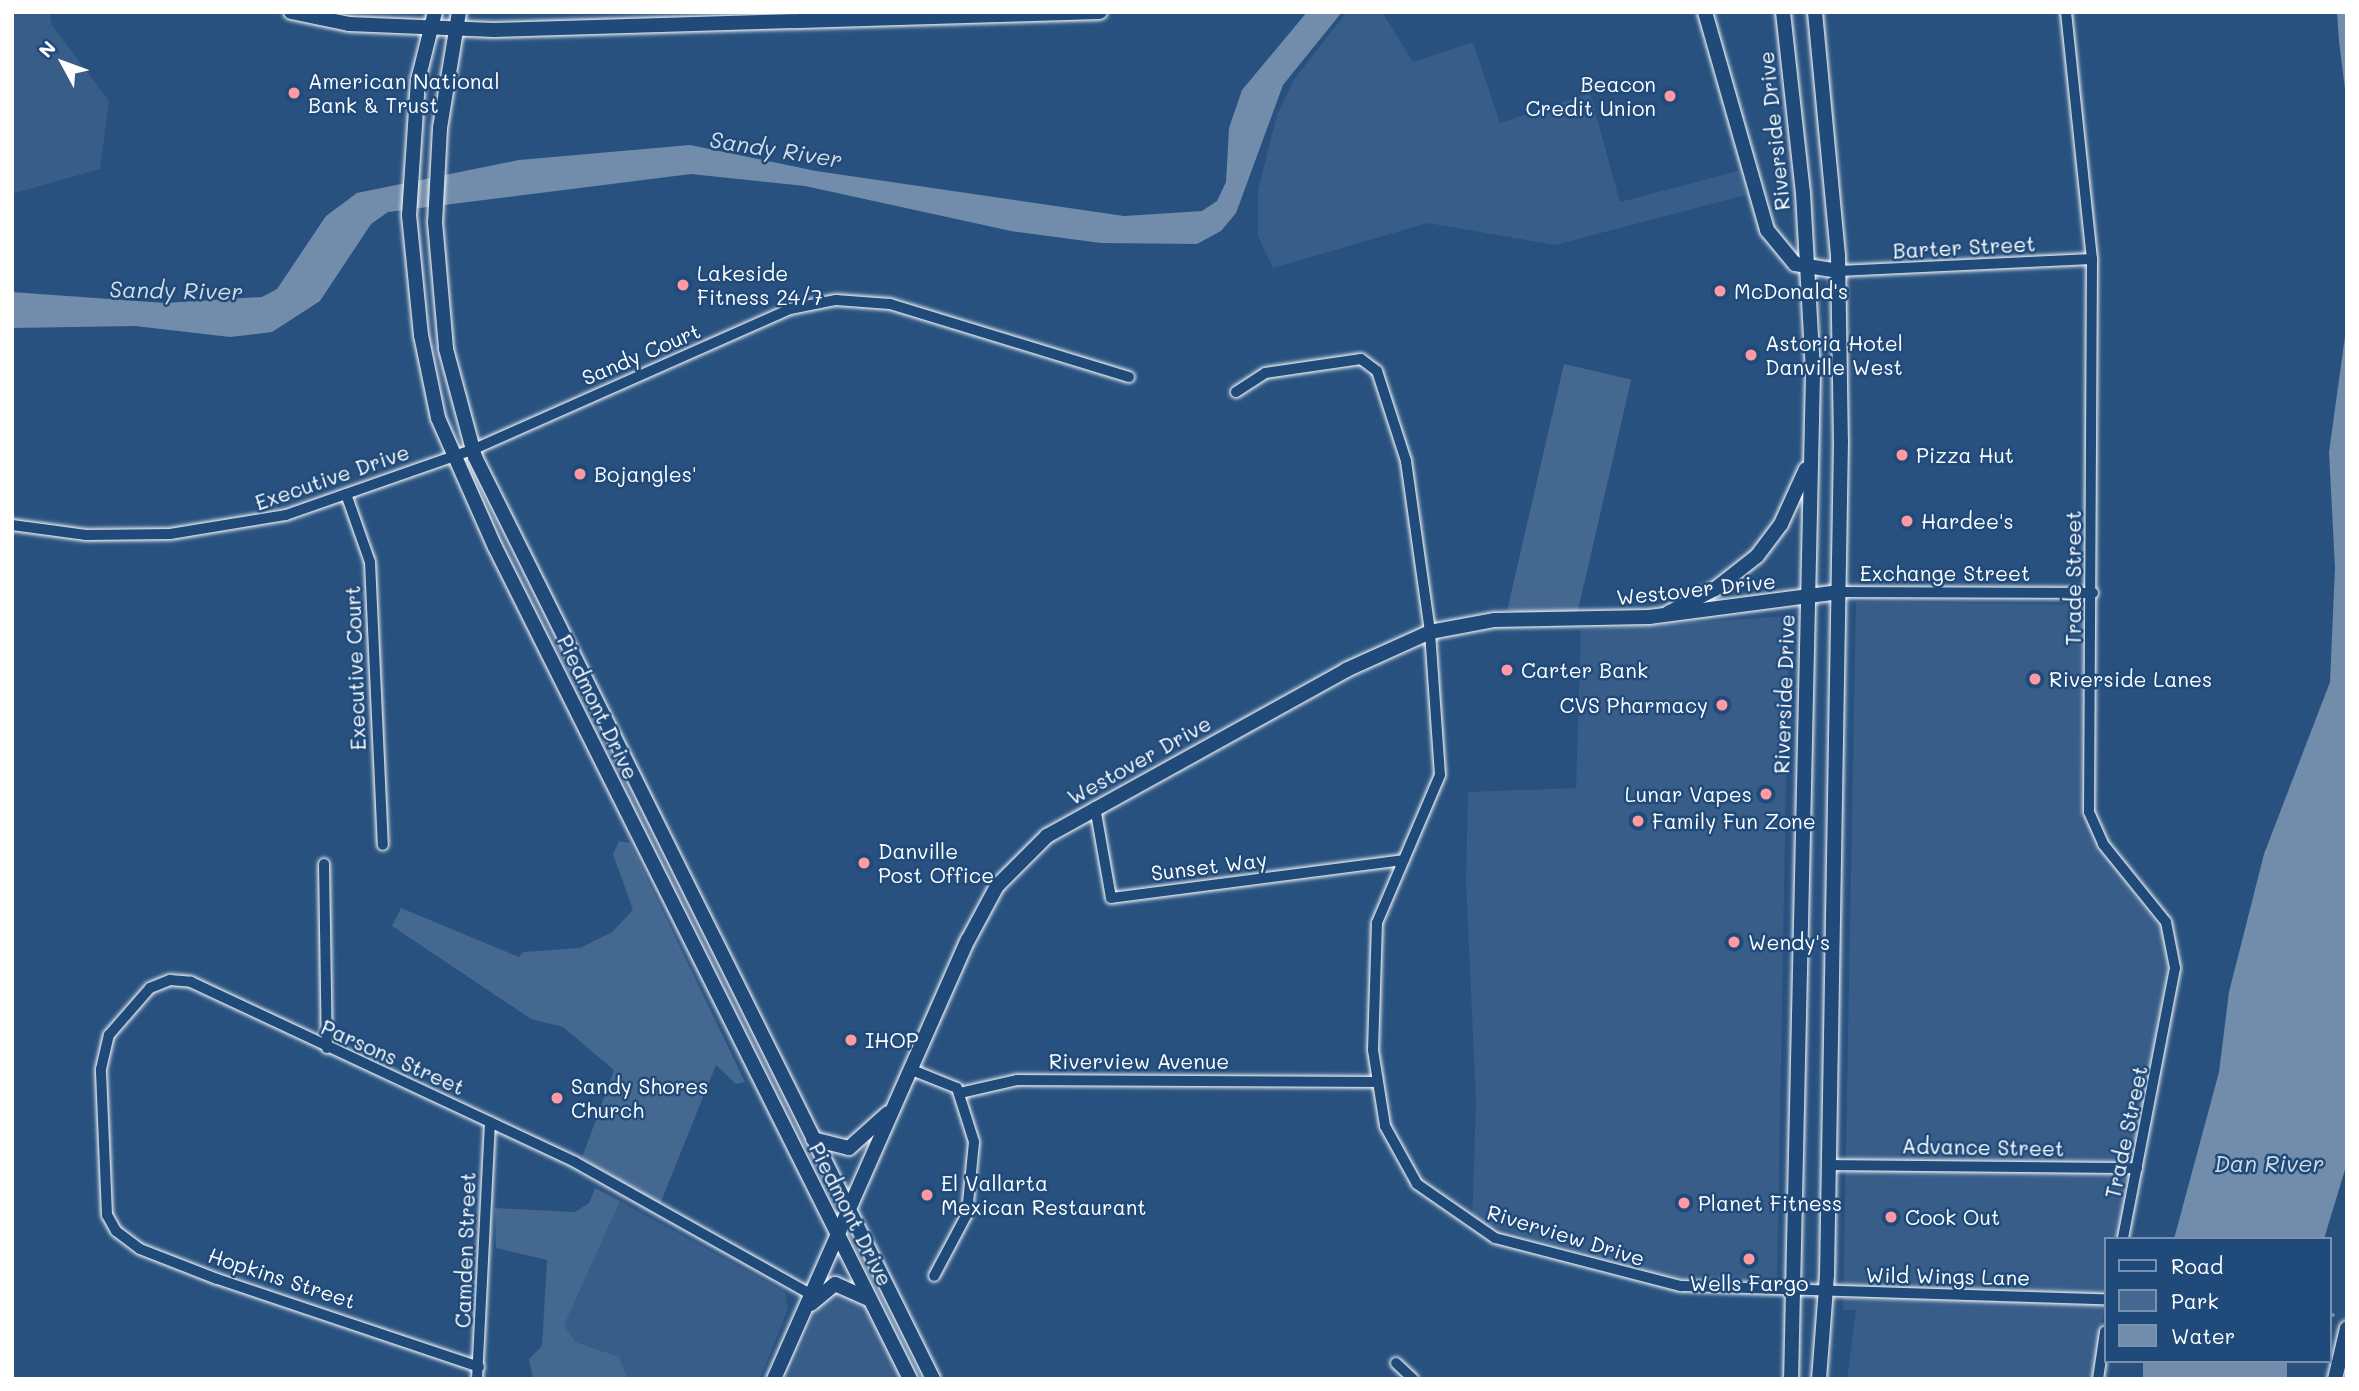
<!DOCTYPE html>
<style>
body{margin:0}
#map{position:relative;width:2359px;height:1391px;overflow:hidden;background:#28517f;font-family:Mali,sans-serif}
div>[style]{position:absolute}
.built>*{inset:0;background:#375d88}
.green>*{inset:0;background:#446890;transform-origin:0 0}
.water>*{inset:0;background:#718dab;transform-origin:0 0}
.stream>*{height:3.5px;margin:-1.75px;padding:0 1.75px;transform-origin:1.75px;border-radius:1.75px;background:#718dab}
.roads{filter:drop-shadow(0 0 2px #fff) drop-shadow(0 0 2px #fff)}
.street>*{height:10px;margin:-5px;padding:0 5px;transform-origin:5px;border-radius:5px;background:#1f4a7a}
.secondary>*{height:14px;margin:-7px;padding:0 7px;transform-origin:7px;border-radius:7px;background:#1f4a7a}
.primary>*{height:14px;margin:-7px;padding:0 7px;transform-origin:7px;border-radius:7px;background:#1f4a7a}
.dots>*{width:19px;height:19px;translate:-50% -50%;box-sizing:border-box;border:4px solid #1f4a7a;border-radius:50%}
span{translate:-50% -50%;white-space:nowrap;text-align:center;line-height:1.15;-webkit-text-stroke:5px #1f4a7a;paint-order:stroke}
.poi-label{font-size:21px;color:#fff}
.left{translate:0 -50%;text-align:left}
.right{translate:-100% -50%;text-align:right}
.street-label{font-size:21px;color:#fff}
.water-label{font-size:23px;color:#d4dde6;font-style:italic}
.frame{position:absolute;inset:0;border:14px solid #fff;pointer-events:none}
.legend{position:absolute;left:2104px;top:1237px;width:228px;height:126px;box-sizing:border-box;background:#1f4a7a;border:2px solid #7992af;margin:0;padding:9px 12px;list-style:none;font-size:21px;color:#fff}
.legend li{display:flex;align-items:center;gap:14px;height:35px}
.legend b{width:35px;border:2px solid #7992af}
.north{position:absolute;left:28px;top:28px;width:70px;height:70px;-webkit-text-stroke:5px #1f4a7a;paint-order:stroke;rotate:311deg;font-size:19px;font-weight:700;line-height:28px;text-align:center;color:#fff}
.north::after{content:'';display:block;margin:auto;width:24px;height:32px;background:#fff;clip-path:polygon(50% 0,100% 100%,50% 72%,0 100%)}
</style>
<div id="map">
<div class="built">
<i style="clip-path:polygon(12px 12px,49px 12px,52px 25px,109px 101px,100px 169px,12px 194px)"></i>
<i style="clip-path:polygon(1347px 12px,1382px 12px,1413px 62px,1473px 42px,1500px 123px,1590px 93px,1620px 202px,1738px 171px,1746px 195px,1555px 245px,1428px 223px,1273px 268px,1258px 236px,1258px 191px,1277px 115px,1295px 78px)"></i>
<i style="clip-path:polygon(1856px 602px,2083px 605px,2081px 820px,2099px 855px,2163px 931px,2168px 969px,2118px 1239px,2105px 1239px,2105px 1307px,2092px 1379px,1847px 1379px,1856px 1310px,1843px 1310px)"></i>
<i style="clip-path:polygon(1789px 616px,1777px 1284px,1727px 1286px,1669px 1276px,1472px 1221px,1476px 1102px,1466px 881px,1468px 792px,1576px 788px,1581px 630px)"></i>
<i style="clip-path:polygon(620px 1201px,785px 1292px,788px 1309px,760px 1379px,612px 1379px,554px 1336px)"></i>
<i style="clip-path:polygon(836px 1290px,863px 1303px,901px 1379px,787px 1379px,820px 1303px)"></i>
</div>
<div class="green">
<i style="left:1564px;top:364px;width:69px;height:252px;rotate:13deg"></i>
<i style="clip-path:polygon(619px 841px,630px 843px,745px 1082px,736px 1084px,716px 1065px,660px 1204px,582px 1158px,614px 1070px,563px 1027px,531px 1019px,392px 926px,401px 908px,519px 957px,523px 952px,580px 948px,612px 932px,633px 910px,613px 854px)"></i>
<i style="clip-path:polygon(595px 1188px,620px 1201px,564px 1325px,575px 1342px,619px 1357px,628px 1379px,533px 1379px,529px 1359px,542px 1346px,547px 1260px,496px 1248px,495px 1208px,575px 1212px,589px 1203px)"></i>
</div>
<div class="water">
<i style="clip-path:polygon(1307px 12px,1342px 12px,1283px 85px,1236px 213px,1221px 231px,1197px 244px,1101px 243px,1011px 231px,805px 186px,691px 174px,388px 212px,371px 224px,320px 301px,272px 332px,230px 337px,135px 326px,12px 328px,12px 292px,165px 303px,262px 297px,277px 289px,326px 216px,357px 193px,519px 160px,690px 145px,816px 171px,1124px 216px,1202px 211px,1217px 201px,1226px 182px,1229px 128px,1242px 90px)"></i>
<i style="clip-path:polygon(2337px 12px,2347px 12px,2347px 105px,2339px 41px)"></i>
<i style="clip-path:polygon(2347px 322px,2347px 1163px,2324px 1239px,2174px 1239px,2219px 1072px,2229px 992px,2264px 854px,2330px 682px,2335px 568px,2329px 452px)"></i>
<i style="left:2143px;top:1361px;width:144px;height:18px"></i>
</div>
<div class="stream">
<i style="left:2329px;top:1314px;width:4px;rotate:14deg"></i>
</div>
<div class="roads">
<div class="street">
<i style="left:2066px;top:12px;width:248px;rotate:84deg"></i>
<i style="left:2092px;top:259px;width:553px;rotate:90.31deg"></i>
<i style="left:2089px;top:812px;width:35px;rotate:66deg"></i>
<i style="left:2103px;top:844px;width:100px;rotate:51.1deg"></i>
<i style="left:2166px;top:922px;width:47px;rotate:78.9deg"></i>
<i style="left:2175px;top:968px;width:276px;rotate:100.9deg"></i>
<i style="left:1838px;top:271px;width:254px;rotate:-2.7deg"></i>
<i style="left:1236px;top:392px;width:35px;rotate:-33deg"></i>
<i style="left:1265px;top:373px;width:97px;rotate:-8.3deg"></i>
<i style="left:1361px;top:359px;width:20px;rotate:37deg"></i>
<i style="left:1377px;top:371px;width:95px;rotate:72.1deg"></i>
<i style="left:1406px;top:461px;width:173px;rotate:82deg"></i>
<i style="left:1430px;top:632px;width:143px;rotate:86deg"></i>
<i style="left:1440px;top:775px;width:161px;rotate:113.1deg"></i>
<i style="left:1377px;top:923px;width:127px;rotate:91.8deg"></i>
<i style="left:1373px;top:1050px;width:77px;rotate:81deg"></i>
<i style="left:1385px;top:1126px;width:66px;rotate:61.1deg"></i>
<i style="left:1417px;top:1184px;width:95px;rotate:34.7deg"></i>
<i style="left:1495px;top:1238px;width:192px;rotate:14.5deg"></i>
<i style="left:1681px;top:1286px;width:424px;rotate:1.8deg"></i>
<i style="left:346px;top:494px;width:72px;rotate:70.6deg"></i>
<i style="left:370px;top:562px;width:283px;rotate:87.4deg"></i>
<i style="left:12px;top:525px;width:75px;rotate:7.7deg"></i>
<i style="left:86px;top:535px;width:84px;rotate:-0.7deg"></i>
<i style="left:170px;top:534px;width:118px;rotate:-9.3deg"></i>
<i style="left:286px;top:515px;width:197px;rotate:-19.3deg"></i>
<i style="left:472px;top:450px;width:348px;rotate:-23.9deg"></i>
<i style="left:790px;top:309px;width:47px;rotate:-11.1deg"></i>
<i style="left:836px;top:300px;width:54px;rotate:4.2deg"></i>
<i style="left:890px;top:304px;width:250px;rotate:17deg"></i>
<i style="left:1839px;top:592px;width:254px;rotate:0.2deg"></i>
<i style="left:1095px;top:807px;width:92px;rotate:80deg"></i>
<i style="left:1111px;top:898px;width:295px;rotate:-7.4deg"></i>
<i style="left:324px;top:864px;width:184px;rotate:89.1deg"></i>
<i style="left:912px;top:1070px;width:48px;rotate:21.8deg"></i>
<i style="left:957px;top:1088px;width:57px;rotate:72.5deg"></i>
<i style="left:974px;top:1142px;width:72px;rotate:95.6deg"></i>
<i style="left:967px;top:1214px;width:70px;rotate:118deg"></i>
<i style="left:960px;top:1093px;width:58px;rotate:-12.8deg"></i>
<i style="left:1017px;top:1080px;width:359px;rotate:0.3deg"></i>
<i style="left:1830px;top:1165px;width:307px;rotate:0.6deg"></i>
<i style="left:1396px;top:1363px;width:23px;rotate:43deg"></i>
<i style="left:479px;top:1367px;width:276px;rotate:-161.4deg"></i>
<i style="left:217px;top:1279px;width:83px;rotate:-158.7deg"></i>
<i style="left:140px;top:1249px;width:30px;rotate:-143deg"></i>
<i style="left:116px;top:1231px;width:18px;rotate:-119deg"></i>
<i style="left:107px;top:1215px;width:146px;rotate:-92.4deg"></i>
<i style="left:101px;top:1069px;width:35px;rotate:-77deg"></i>
<i style="left:109px;top:1035px;width:62px;rotate:-48.9deg"></i>
<i style="left:150px;top:988px;width:22px;rotate:-22deg"></i>
<i style="left:170px;top:980px;width:21px;rotate:5deg"></i>
<i style="left:191px;top:982px;width:424px;rotate:25.1deg"></i>
<i style="left:575px;top:1162px;width:270px;rotate:29.3deg"></i>
<i style="left:477px;top:1379px;width:257px;rotate:-87.1deg"></i>
<i style="left:2098px;top:1379px;width:48px;rotate:-81.5deg"></i>
</div>
<div class="secondary">
<i style="left:291px;top:12px;width:59px;rotate:11.7deg"></i>
<i style="left:349px;top:24px;width:145px;rotate:2.4deg"></i>
<i style="left:494px;top:30px;width:606px;rotate:-1.7deg"></i>
<i style="left:435px;top:12px;width:70px;rotate:104deg"></i>
<i style="left:418px;top:80px;width:135px;rotate:93.8deg"></i>
<i style="left:409px;top:215px;width:121px;rotate:84.3deg"></i>
<i style="left:421px;top:335px;width:85px;rotate:78.4deg"></i>
<i style="left:438px;top:418px;width:141px;rotate:66.2deg"></i>
<i style="left:495px;top:547px;width:930px;rotate:63.49deg"></i>
<i style="left:459px;top:12px;width:118px;rotate:99.3deg"></i>
<i style="left:440px;top:128px;width:94px;rotate:93deg"></i>
<i style="left:435px;top:222px;width:127px;rotate:85deg"></i>
<i style="left:446px;top:349px;width:112px;rotate:75deg"></i>
<i style="left:475px;top:457px;width:1029px;rotate:63.58deg"></i>
<i style="left:1705px;top:12px;width:227px;rotate:74.1deg"></i>
<i style="left:1767px;top:230px;width:44px;rotate:50.5deg"></i>
<i style="left:1795px;top:264px;width:44px;rotate:9.2deg"></i>
<i style="left:813px;top:1139px;width:37px;rotate:14deg"></i>
<i style="left:849px;top:1148px;width:52px;rotate:-41.9deg"></i>
<i style="left:811px;top:1304px;width:31px;rotate:-40deg"></i>
<i style="left:835px;top:1284px;width:37px;rotate:24deg"></i>
<i style="left:774px;top:1379px;width:480px;rotate:-66.2deg"></i>
<i style="left:968px;top:940px;width:61px;rotate:-61.8deg"></i>
<i style="left:997px;top:886px;width:71px;rotate:-45deg"></i>
<i style="left:1047px;top:836px;width:342px;rotate:-29deg"></i>
<i style="left:1346px;top:670px;width:92px;rotate:-24.3deg"></i>
<i style="left:1430px;top:632px;width:66px;rotate:-10.5deg"></i>
<i style="left:1495px;top:620px;width:154px;rotate:-1.1deg"></i>
<i style="left:1649px;top:617px;width:192px;rotate:-7.5deg"></i>
</div>
<div class="primary">
<i style="left:1783px;top:12px;width:182px;rotate:83.7deg"></i>
<i style="left:1803px;top:193px;width:181px;rotate:86.8deg"></i>
<i style="left:1813px;top:374px;width:1005px;rotate:91.25deg"></i>
<i style="left:1815px;top:12px;width:244px;rotate:84.6deg"></i>
<i style="left:1838px;top:255px;width:186px;rotate:89.1deg"></i>
<i style="left:1841px;top:441px;width:834px;rotate:90.96deg"></i>
<i style="left:1827px;top:1275px;width:104px;rotate:94.4deg"></i>
<i style="left:1668px;top:613px;width:53px;rotate:-27.1deg"></i>
<i style="left:1715px;top:589px;width:53px;rotate:-38.2deg"></i>
<i style="left:1757px;top:556px;width:40px;rotate:-53deg"></i>
<i style="left:1781px;top:524px;width:60px;rotate:-65.6deg"></i>
<i style="left:2335px;top:1379px;width:52px;rotate:-76.8deg"></i>
</div>
</div>
<div class="dots">
<i style="left:294px;top:93px;background:#ff9aa2"></i>
<i style="left:1670px;top:96px;background:#ff9aa2"></i>
<i style="left:683px;top:285px;background:#ff9aa2"></i>
<i style="left:1720px;top:291px;background:#ff9aa2"></i>
<i style="left:1751px;top:355px;background:#ff9aa2"></i>
<i style="left:1902px;top:455px;background:#ff9aa2"></i>
<i style="left:580px;top:474px;background:#ff9aa2"></i>
<i style="left:1907px;top:521px;background:#ff9aa2"></i>
<i style="left:1507px;top:670px;background:#ff9aa2"></i>
<i style="left:2035px;top:679px;background:#ff9aa2"></i>
<i style="left:1722px;top:705px;background:#ff9aa2"></i>
<i style="left:1766px;top:794px;background:#ff9aa2"></i>
<i style="left:1638px;top:821px;background:#ff9aa2"></i>
<i style="left:864px;top:863px;background:#ff9aa2"></i>
<i style="left:1734px;top:942px;background:#ff9aa2"></i>
<i style="left:851px;top:1040px;background:#ff9aa2"></i>
<i style="left:557px;top:1098px;background:#ff9aa2"></i>
<i style="left:927px;top:1195px;background:#ff9aa2"></i>
<i style="left:1684px;top:1203px;background:#ff9aa2"></i>
<i style="left:1891px;top:1217px;background:#ff9aa2"></i>
<i style="left:1749px;top:1259px;background:#ff9aa2"></i>
</div>
<div class="poi-label">
<span class="left" style="left:308px;top:93px">American National<br>Bank &amp; Trust</span>
<span class="right" style="left:1656px;top:96px">Beacon<br>Credit Union</span>
<span class="left" style="left:697px;top:285px">Lakeside<br>Fitness 24/7</span>
<span class="left" style="left:1734px;top:291px">McDonald's</span>
<span class="left" style="left:1765px;top:355px">Astoria Hotel<br>Danville West</span>
<span class="left" style="left:1916px;top:455px">Pizza Hut</span>
<span class="left" style="left:594px;top:474px">Bojangles'</span>
<span class="left" style="left:1921px;top:521px">Hardee's</span>
<span class="left" style="left:1521px;top:670px">Carter Bank</span>
<span class="left" style="left:2049px;top:679px">Riverside Lanes</span>
<span class="right" style="left:1708px;top:705px">CVS Pharmacy</span>
<span class="right" style="left:1752px;top:794px">Lunar Vapes</span>
<span class="left" style="left:1652px;top:821px">Family Fun Zone</span>
<span class="left" style="left:878px;top:863px">Danville<br>Post Office</span>
<span class="left" style="left:1748px;top:942px">Wendy's</span>
<span class="left" style="left:865px;top:1040px">IHOP</span>
<span class="left" style="left:571px;top:1098px">Sandy Shores<br>Church</span>
<span class="left" style="left:941px;top:1195px">El Vallarta<br>Mexican Restaurant</span>
<span class="left" style="left:1698px;top:1203px">Planet Fitness</span>
<span class="left" style="left:1905px;top:1217px">Cook Out</span>
<span style="left:1749px;top:1283px">Wells Fargo</span>
</div>
<div class="street-label">
<span style="left:1774px;top:131px;rotate:-96deg">Riverside Drive</span>
<span style="left:1964px;top:247px;rotate:-3deg">Barter Street</span>
<span style="left:641px;top:354px;rotate:-23deg">Sandy Court</span>
<span style="left:332px;top:477px;rotate:-19deg">Executive Drive</span>
<span style="left:1945px;top:573px">Exchange Street</span>
<span style="left:2073px;top:578px;rotate:-90deg">Trade Street</span>
<span style="left:1696px;top:589px;rotate:-6deg">Westover Drive</span>
<span style="left:355px;top:668px;rotate:-92deg">Executive Court</span>
<span style="left:1784px;top:694px;rotate:-88deg">Riverside Drive</span>
<span style="left:598px;top:707px;rotate:64deg">Piedmont Drive</span>
<span style="left:1139px;top:760px;rotate:-29deg">Westover Drive</span>
<span style="left:1209px;top:866px;rotate:-7deg">Sunset Way</span>
<span style="left:393px;top:1057px;rotate:24deg">Parsons Street</span>
<span style="left:1139px;top:1061px">Riverview Avenue</span>
<span style="left:2126px;top:1132px;rotate:-78deg">Trade Street</span>
<span style="left:1983px;top:1147px;rotate:1deg">Advance Street</span>
<span style="left:851px;top:1214px;rotate:63deg">Piedmont Drive</span>
<span style="left:1566px;top:1235px;rotate:17deg">Riverview Drive</span>
<span style="left:465px;top:1250px;rotate:-88deg">Camden Street</span>
<span style="left:1948px;top:1276px;rotate:1deg">Wild Wings Lane</span>
<span style="left:282px;top:1278px;rotate:18deg">Hopkins Street</span>
</div>
<div class="water-label">
<span style="left:776px;top:149px;rotate:9deg">Sandy River</span>
<span style="left:176px;top:290px;rotate:1deg">Sandy River</span>
<span style="left:2269px;top:1163px">Dan River</span>
</div>
<div class="frame"></div>
<ul class="legend">
<li><b style="height:9px;background:#1f4a7a"></b>Road</li>
<li><b style="height:19px;background:#446890"></b>Park</li>
<li><b style="height:19px;background:#718dab"></b>Water</li>
</ul>
<div class="north">N</div>
</div>
